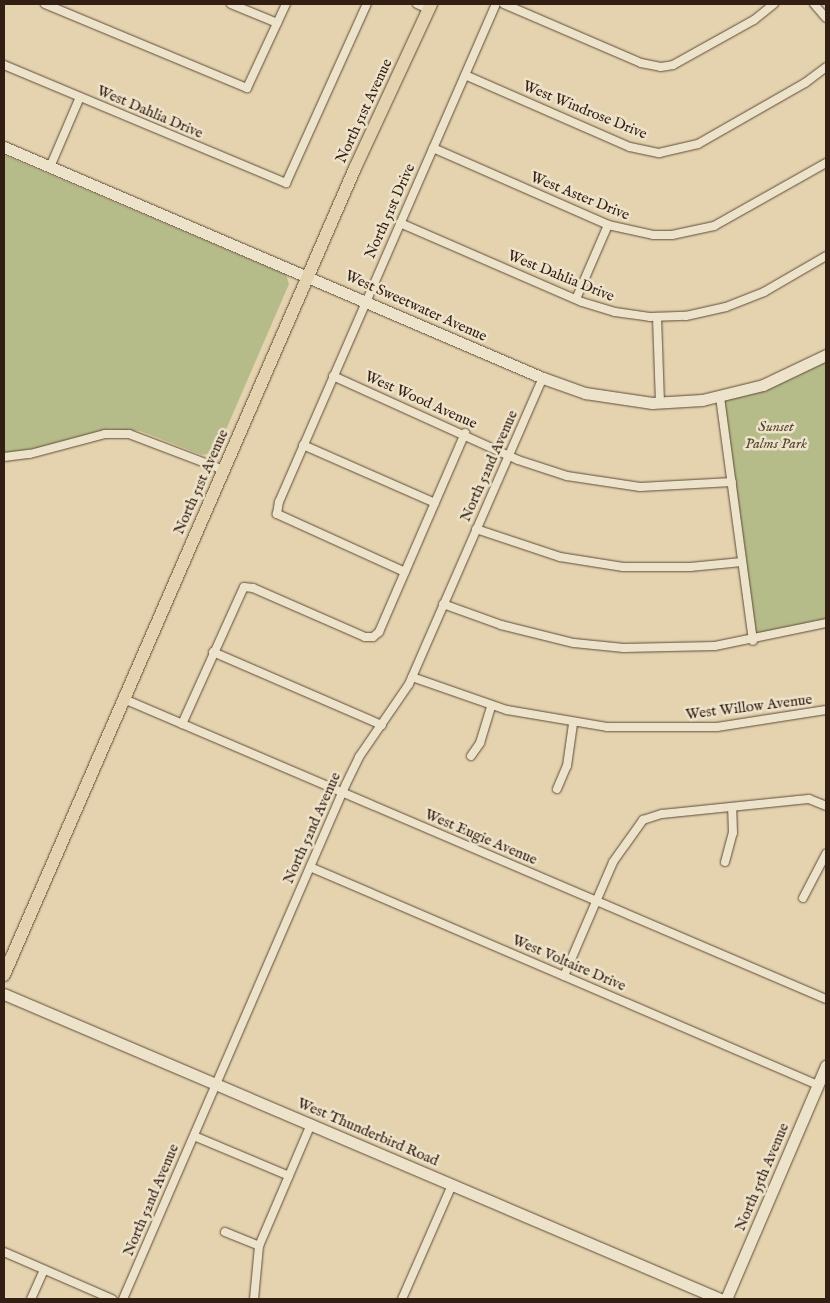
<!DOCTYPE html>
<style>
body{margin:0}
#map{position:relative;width:830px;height:1303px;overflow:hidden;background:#e4d3ae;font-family:"IM FELL English",serif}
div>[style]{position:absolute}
.green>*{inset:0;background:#b6bc89}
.roads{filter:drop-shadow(0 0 1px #5f4b3a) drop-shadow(0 0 1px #5f4b3a)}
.street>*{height:8px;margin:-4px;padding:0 4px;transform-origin:4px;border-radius:4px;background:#ede2ca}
.secondary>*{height:11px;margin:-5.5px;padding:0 5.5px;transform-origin:5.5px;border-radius:5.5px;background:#ede2ca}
.primary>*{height:12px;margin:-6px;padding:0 6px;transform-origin:6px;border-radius:6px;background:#e4d3ae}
span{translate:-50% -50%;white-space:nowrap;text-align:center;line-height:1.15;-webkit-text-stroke:5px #ede2ca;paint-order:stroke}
.street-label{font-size:15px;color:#331e13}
.park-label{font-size:15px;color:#544630;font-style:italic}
.frame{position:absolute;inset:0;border:5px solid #331e13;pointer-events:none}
</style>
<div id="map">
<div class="green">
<i style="clip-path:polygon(4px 155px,286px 275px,289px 284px,218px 448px,212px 453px,202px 455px,140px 431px,109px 429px,38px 448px,4px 453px)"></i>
<i style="clip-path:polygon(826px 355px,826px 623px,753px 641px,720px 397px)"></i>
</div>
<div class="roads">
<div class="street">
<i style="left:45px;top:4px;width:219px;rotate:22.6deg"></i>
<i style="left:247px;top:88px;width:93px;rotate:-65.1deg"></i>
<i style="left:231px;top:4px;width:50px;rotate:22.4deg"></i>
<i style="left:417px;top:4px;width:13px;rotate:23deg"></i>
<i style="left:504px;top:4px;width:149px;rotate:23.3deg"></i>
<i style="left:641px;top:63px;width:20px;rotate:11deg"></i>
<i style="left:661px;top:67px;width:12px;rotate:-9deg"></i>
<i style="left:673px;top:65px;width:93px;rotate:-29.1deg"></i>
<i style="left:754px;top:20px;width:26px;rotate:-39deg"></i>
<i style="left:814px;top:4px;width:18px;rotate:49deg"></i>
<i style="left:4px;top:65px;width:306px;rotate:22.7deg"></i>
<i style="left:286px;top:183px;width:196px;rotate:-65.7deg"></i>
<i style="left:465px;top:75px;width:180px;rotate:23.6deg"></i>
<i style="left:630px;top:147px;width:30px;rotate:12deg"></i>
<i style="left:659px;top:153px;width:40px;rotate:-13deg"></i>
<i style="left:698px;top:144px;width:123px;rotate:-29.7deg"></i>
<i style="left:805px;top:83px;width:26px;rotate:-37deg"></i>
<i style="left:433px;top:148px;width:191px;rotate:23.7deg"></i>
<i style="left:608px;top:225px;width:46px;rotate:12.5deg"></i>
<i style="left:653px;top:235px;width:19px"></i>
<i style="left:672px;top:235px;width:43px;rotate:-12.1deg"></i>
<i style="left:714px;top:226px;width:129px;rotate:-29.4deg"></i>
<i style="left:50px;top:167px;width:76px;rotate:-66.8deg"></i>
<i style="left:400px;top:223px;width:198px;rotate:23.5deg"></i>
<i style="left:582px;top:302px;width:34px;rotate:17deg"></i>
<i style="left:615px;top:312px;width:35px;rotate:8deg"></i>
<i style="left:650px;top:317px;width:36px;rotate:-2deg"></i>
<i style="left:686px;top:316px;width:41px;rotate:-12.7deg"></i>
<i style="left:726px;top:307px;width:41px;rotate:-21.5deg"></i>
<i style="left:764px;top:292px;width:72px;rotate:-30.1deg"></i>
<i style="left:576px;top:299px;width:81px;rotate:-66.6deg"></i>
<i style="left:657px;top:317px;width:86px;rotate:88deg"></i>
<i style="left:333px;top:376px;width:203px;rotate:24.4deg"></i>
<i style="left:518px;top:460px;width:52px;rotate:18.1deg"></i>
<i style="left:567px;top:476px;width:74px;rotate:8.6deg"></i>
<i style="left:640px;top:487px;width:92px;rotate:-3.1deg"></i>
<i style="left:720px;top:397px;width:246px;rotate:82.3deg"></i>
<i style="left:303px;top:445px;width:144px;rotate:23.7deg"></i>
<i style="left:4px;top:457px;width:26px;rotate:-7deg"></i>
<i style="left:30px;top:454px;width:78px;rotate:-14.9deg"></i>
<i style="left:105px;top:434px;width:24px"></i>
<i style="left:129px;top:434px;width:102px;rotate:20.8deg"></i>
<i style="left:476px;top:529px;width:89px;rotate:18.4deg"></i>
<i style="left:560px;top:557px;width:64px;rotate:9deg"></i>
<i style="left:623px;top:567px;width:67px"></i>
<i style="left:690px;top:567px;width:52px;rotate:-5.5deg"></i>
<i style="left:405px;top:572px;width:141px;rotate:-155.6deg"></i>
<i style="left:277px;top:514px;width:12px;rotate:-81deg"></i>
<i style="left:279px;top:502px;width:543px;rotate:-66.46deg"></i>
<i style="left:443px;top:604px;width:62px;rotate:19.9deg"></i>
<i style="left:501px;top:625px;width:75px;rotate:13.9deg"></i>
<i style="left:574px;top:643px;width:50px;rotate:5.7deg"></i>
<i style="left:624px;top:648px;width:91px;rotate:-1.3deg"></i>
<i style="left:715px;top:646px;width:113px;rotate:-11.7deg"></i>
<i style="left:213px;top:652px;width:184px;rotate:23.4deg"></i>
<i style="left:412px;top:677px;width:101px;rotate:19.2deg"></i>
<i style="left:507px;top:710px;width:101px;rotate:9.6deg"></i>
<i style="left:607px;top:727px;width:110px"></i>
<i style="left:717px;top:727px;width:110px;rotate:-8.9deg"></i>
<i style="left:124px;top:699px;width:763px;rotate:23.14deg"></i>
<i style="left:182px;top:724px;width:150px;rotate:-65.7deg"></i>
<i style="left:244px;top:587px;width:9px;rotate:6deg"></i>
<i style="left:253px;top:588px;width:122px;rotate:23.6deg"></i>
<i style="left:365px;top:637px;width:8px"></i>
<i style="left:373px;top:637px;width:8px;rotate:-40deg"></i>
<i style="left:379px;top:632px;width:217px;rotate:-66.6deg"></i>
<i style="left:471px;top:756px;width:16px;rotate:-55deg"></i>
<i style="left:480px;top:743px;width:39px;rotate:-73deg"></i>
<i style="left:557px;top:789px;width:25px;rotate:-67deg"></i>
<i style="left:567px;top:766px;width:42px;rotate:-81.9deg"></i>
<i style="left:725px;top:862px;width:30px;rotate:-75deg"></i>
<i style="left:733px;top:833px;width:26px;rotate:-92deg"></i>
<i style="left:310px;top:867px;width:553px;rotate:23.23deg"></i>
<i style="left:803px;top:898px;width:50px;rotate:-62.4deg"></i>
<i style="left:564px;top:976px;width:124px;rotate:-66.7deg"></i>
<i style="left:613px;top:862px;width:52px;rotate:-54.5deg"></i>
<i style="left:643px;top:820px;width:20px;rotate:-18deg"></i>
<i style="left:662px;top:814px;width:137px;rotate:-5.9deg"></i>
<i style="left:798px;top:800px;width:11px;rotate:-5deg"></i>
<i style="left:809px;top:799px;width:18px;rotate:22deg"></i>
<i style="left:194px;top:1136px;width:103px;rotate:22.8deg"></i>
<i style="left:225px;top:1232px;width:37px;rotate:22deg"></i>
<i style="left:4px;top:1252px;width:118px;rotate:23.5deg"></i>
<i style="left:31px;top:1299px;width:32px;rotate:-66deg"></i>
<i style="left:123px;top:1299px;width:561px;rotate:-66.59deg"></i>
<i style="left:346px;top:784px;width:30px;rotate:-64deg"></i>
<i style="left:359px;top:757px;width:88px;rotate:-55.6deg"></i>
<i style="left:409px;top:684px;width:334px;rotate:-66.4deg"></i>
<i style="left:254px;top:1299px;width:53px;rotate:-84.6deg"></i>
<i style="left:259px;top:1246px;width:133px;rotate:-66.9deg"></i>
<i style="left:402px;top:1299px;width:124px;rotate:-66.3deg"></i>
</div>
<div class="secondary">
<i style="left:4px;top:147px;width:586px;rotate:23.2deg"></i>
<i style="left:543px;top:378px;width:45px;rotate:19.7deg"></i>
<i style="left:585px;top:393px;width:68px;rotate:8.5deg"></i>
<i style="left:652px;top:403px;width:50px;rotate:-3.4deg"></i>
<i style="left:702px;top:400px;width:63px;rotate:-13.8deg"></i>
<i style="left:763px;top:385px;width:70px;rotate:-25.5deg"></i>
<i style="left:4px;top:994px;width:778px;rotate:23.07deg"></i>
<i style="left:726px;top:1299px;width:254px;rotate:-66.8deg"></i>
</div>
<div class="primary">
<i style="left:4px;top:975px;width:880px;rotate:-66.49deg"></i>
<i style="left:355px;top:168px;width:181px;rotate:-65.1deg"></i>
</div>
</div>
<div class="street-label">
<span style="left:585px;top:110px;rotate:22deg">West Windrose Drive</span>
<span style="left:364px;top:111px;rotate:-65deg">North 51st Avenue</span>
<span style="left:150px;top:112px;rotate:23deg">West Dahlia Drive</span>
<span style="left:580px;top:196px;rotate:22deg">West Aster Drive</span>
<span style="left:390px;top:211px;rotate:-66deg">North 51st Drive</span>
<span style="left:561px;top:276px;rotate:22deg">West Dahlia Drive</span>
<span style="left:416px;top:306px;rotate:24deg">West Sweetwater Avenue</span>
<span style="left:421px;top:400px;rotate:24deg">West Wood Avenue</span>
<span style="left:489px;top:466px;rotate:-66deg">North 52nd Avenue</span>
<span style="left:201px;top:482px;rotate:-66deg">North 51st Avenue</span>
<span style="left:749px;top:707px;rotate:-7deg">West Willow Avenue</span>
<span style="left:312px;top:828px;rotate:-66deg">North 52nd Avenue</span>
<span style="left:481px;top:837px;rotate:23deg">West Eugie Avenue</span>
<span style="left:569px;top:963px;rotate:23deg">West Voltaire Drive</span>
<span style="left:368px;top:1132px;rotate:23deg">West Thunderbird Road</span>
<span style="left:762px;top:1177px;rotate:-67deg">North 55th Avenue</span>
<span style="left:151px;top:1200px;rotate:-67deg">North 52nd Avenue</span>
</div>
<div class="park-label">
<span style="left:776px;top:435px">Sunset<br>Palms Park</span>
</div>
<div class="frame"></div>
</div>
